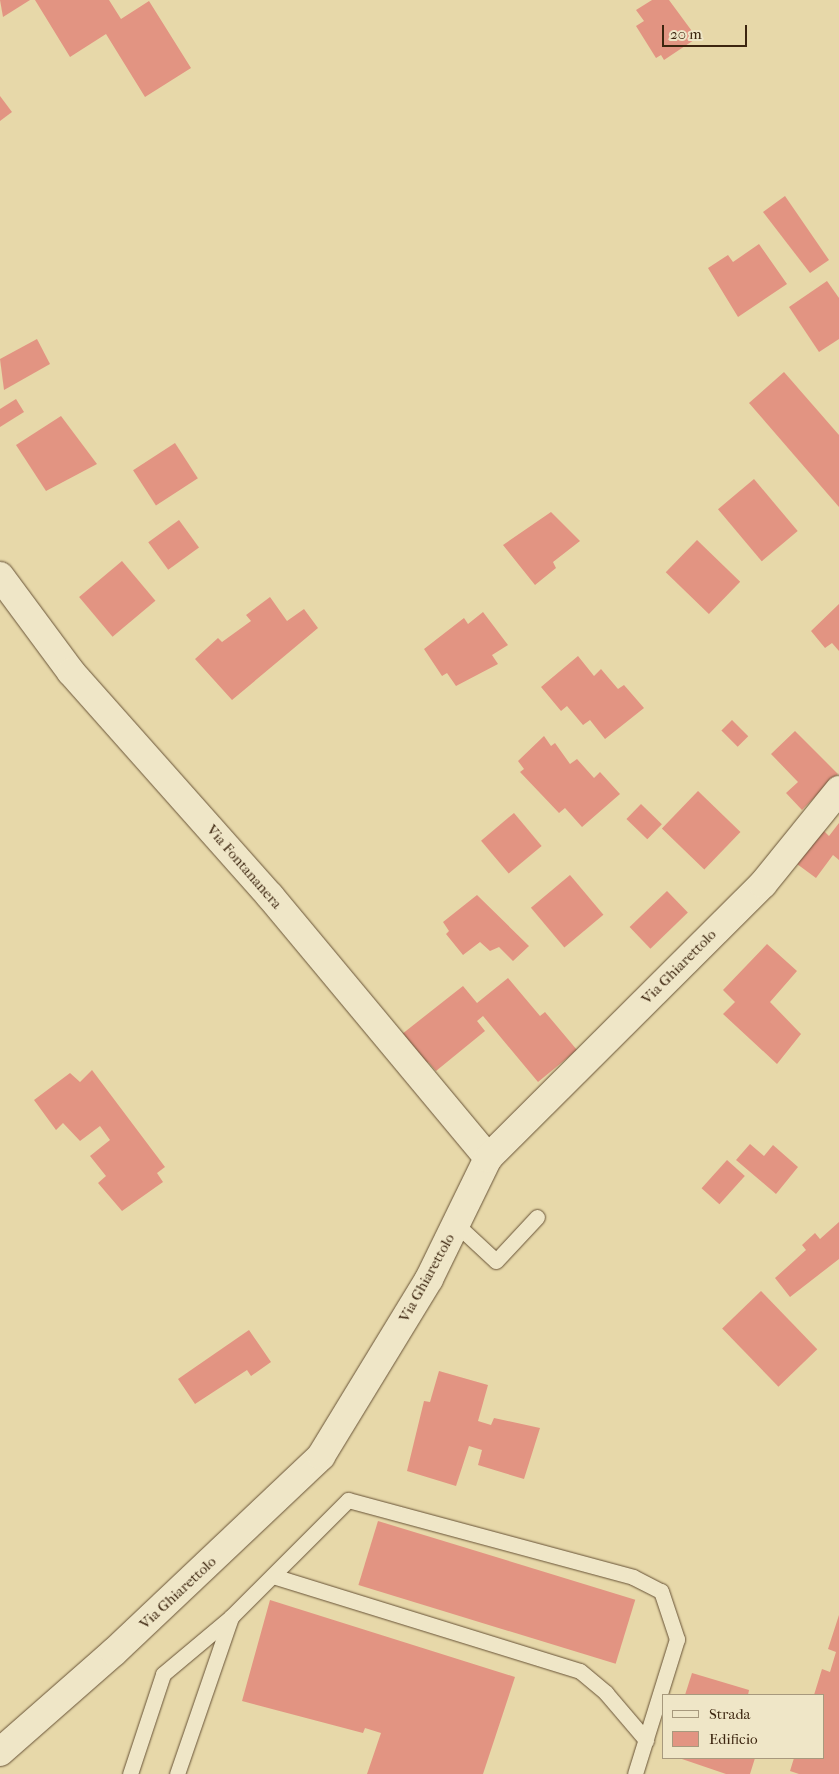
<!DOCTYPE html>
<style>
body{margin:0}
#map{position:relative;width:839px;height:1774px;overflow:hidden;background:#e7d8a9;font-family:"IM FELL French Canon",serif}
div>[style]{position:absolute}
.building>*{inset:0;background:#e29482;transform-origin:0 0}
.roads{filter:drop-shadow(0 0 1px #675236) drop-shadow(0 0 1px #675236)}
.lane>*{height:15px;margin:-7.5px;padding:0 7.5px;transform-origin:7.5px;border-radius:7.5px;background:#efe6c7}
.street>*{height:28px;margin:-14px;padding:0 14px;transform-origin:14px;border-radius:14px;background:#efe6c7}
span{translate:-50% -50%;white-space:nowrap;text-align:center;line-height:1.15;-webkit-text-stroke:4px #efe6c7;paint-order:stroke}
.street-label{font-size:15px;color:#3c250f}
.legend{position:absolute;left:662px;top:1694px;width:162px;height:65px;box-sizing:border-box;background:#efe6c7;border:1px solid #a7997d;margin:0;padding:6px 9px;list-style:none;font-size:15px;color:#3c250f}
.legend li{display:flex;align-items:center;gap:10px;height:25px}
.legend b{width:25px;border:1px solid #a7997d}
.scale{position:absolute;left:662px;top:25px;width:85px;height:22px;box-sizing:border-box;border:2px solid #3c250f;border-top:0;padding-left:6px;font-size:15px;line-height:18px;white-space:nowrap;color:#3c250f;-webkit-text-stroke:4px #efe6c7;paint-order:stroke}
</style>
<div id="map">
<div class="building">
<i style="clip-path:polygon(0 0,30px 0,3px 17px)"></i>
<i style="clip-path:polygon(35px 0,109px 0,121px 19px,149px 1px,191px 68px,145px 97px,106px 34px,70px 57px)"></i>
<i style="clip-path:polygon(652px 0,669px 0,697px 38px,664px 60px,661px 55px,656px 58px,636px 26px,644px 21px,636px 10px)"></i>
<i style="clip-path:polygon(0 96px,12px 112px,0 121px)"></i>
<i style="clip-path:polygon(785px 196px,829px 260px,810px 273px,763px 212px)"></i>
<i style="clip-path:polygon(759px 244px,787px 284px,738px 317px,708px 268px,728px 255px,733px 262px)"></i>
<i style="clip-path:polygon(827px 281px,839px 298px,839px 339px,819px 352px,789px 307px)"></i>
<i style="clip-path:polygon(37px 339px,50px 364px,4px 390px,0 359px)"></i>
<i style="clip-path:polygon(784px 372px,839px 435px,839px 507px,749px 403px)"></i>
<i style="clip-path:polygon(16px 399px,24px 412px,0 427px,0 409px)"></i>
<i style="clip-path:polygon(61px 416px,97px 464px,46px 491px,16px 445px)"></i>
<i style="left:175px;top:443px;width:42px;height:50px;rotate:57deg"></i>
<i style="left:754px;top:479px;width:68px;height:47px;rotate:50deg"></i>
<i style="clip-path:polygon(551px 512px,580px 541px,553px 562px,556px 568px,535px 585px,503px 545px)"></i>
<i style="left:179px;top:520px;width:34px;height:38px;rotate:54deg"></i>
<i style="left:697px;top:540px;width:60px;height:45px;rotate:44deg"></i>
<i style="left:122px;top:561px;width:52px;height:56px;rotate:50deg"></i>
<i style="clip-path:polygon(270px 597px,287px 621px,304px 609px,318px 628px,232px 700px,195px 659px,218px 638px,222px 642px,251px 621px,246px 615px)"></i>
<i style="clip-path:polygon(839px 604px,839px 651px,832px 643px,825px 648px,811px 631px)"></i>
<i style="clip-path:polygon(483px 612px,508px 645px,492px 655px,498px 664px,456px 686px,447px 673px,442px 676px,424px 649px,464px 618px,468px 624px)"></i>
<i style="clip-path:polygon(578px 656px,594px 676px,601px 669px,618px 689px,624px 685px,644px 708px,605px 739px,590px 720px,583px 725px,567px 706px,561px 711px,541px 687px)"></i>
<i style="left:732px;top:720px;width:23px;height:15px;rotate:45deg"></i>
<i style="clip-path:polygon(795px 731px,838px 774px,802px 810px,786px 793px,798px 782px,771px 754px)"></i>
<i style="clip-path:polygon(544px 736px,551px 746px,555px 743px,570px 764px,577px 759px,594px 778px,600px 772px,620px 794px,582px 827px,565px 808px,559px 813px,520px 772px,524px 769px,518px 761px)"></i>
<i style="left:698px;top:791px;width:59px;height:52px;rotate:44deg"></i>
<i style="left:641px;top:804px;width:29px;height:21px;rotate:44deg"></i>
<i style="left:514px;top:813px;width:43px;height:43px;rotate:50deg"></i>
<i style="clip-path:polygon(839px 823px,839px 860px,833px 855px,816px 878px,797px 864px,823px 830px,829px 836px)"></i>
<i style="left:570px;top:875px;width:52px;height:51px;rotate:50deg"></i>
<i style="left:667px;top:891px;width:30px;height:52px;rotate:46deg"></i>
<i style="clip-path:polygon(477px 895px,529px 946px,513px 961px,499px 947px,490px 951px,480px 942px,463px 955px,446px 934px,449px 931px,443px 922px)"></i>
<i style="clip-path:polygon(767px 944px,797px 971px,770px 1002px,801px 1034px,777px 1064px,723px 1014px,735px 1002px,723px 990px)"></i>
<i style="clip-path:polygon(508px 978px,540px 1016px,545px 1012px,577px 1050px,538px 1082px,483px 1016px,477px 1021px,485px 1031px,436px 1071px,428px 1062px,422px 1068px,397px 1038px,463px 986px,477px 1003px)"></i>
<i style="clip-path:polygon(92px 1070px,165px 1167px,157px 1173px,163px 1182px,122px 1211px,98px 1183px,106px 1176px,90px 1156px,110px 1140px,100px 1126px,80px 1141px,63px 1123px,56px 1130px,34px 1100px,70px 1073px,80px 1082px)"></i>
<i style="clip-path:polygon(750px 1144px,764px 1156px,773px 1145px,798px 1167px,776px 1194px,736px 1160px)"></i>
<i style="left:727px;top:1160px;width:24px;height:38px;rotate:42deg"></i>
<i style="clip-path:polygon(839px 1222px,839px 1259px,790px 1297px,775px 1278px,806px 1250px,802px 1245px,815px 1233px,820px 1239px)"></i>
<i style="left:761px;top:1291px;width:81px;height:54px;rotate:46deg"></i>
<i style="clip-path:polygon(249px 1330px,271px 1362px,251px 1376px,247px 1370px,195px 1404px,178px 1379px)"></i>
<i style="clip-path:polygon(439px 1371px,488px 1385px,478px 1421px,491px 1425px,494px 1418px,540px 1428px,524px 1479px,478px 1465px,482px 1450px,469px 1446px,456px 1486px,407px 1471px,424px 1401px,430px 1402px)"></i>
<i style="left:378px;top:1521px;width:269px;height:67px;rotate:17deg"></i>
<i style="clip-path:polygon(270px 1600px,515px 1677px,483px 1774px,367px 1774px,381px 1733px,365px 1728px,363px 1733px,242px 1701px)"></i>
<i style="clip-path:polygon(839px 1615px,839px 1774px,799px 1774px,790px 1771px,794px 1758px,823px 1758px,823px 1695px,814px 1695px,822px 1669px,830px 1672px,836px 1652px,828px 1649px)"></i>
<i style="clip-path:polygon(692px 1673px,749px 1690px,748px 1695px,685px 1695px)"></i>
<i style="clip-path:polygon(679px 1758px,755px 1758px,750px 1774px,726px 1774px)"></i>
</div>
<div class="roads">
<div class="lane">
<i style="left:456px;top:1224px;width:54px;rotate:42.8deg"></i>
<i style="left:496px;top:1261px;width:60px;rotate:-47deg"></i>
<i style="left:273px;top:1576px;width:321px;rotate:17.2deg"></i>
<i style="left:580px;top:1671px;width:34px;rotate:40deg"></i>
<i style="left:606px;top:1693px;width:62px;rotate:49.6deg"></i>
<i style="left:130px;top:1774px;width:105px;rotate:-71.7deg"></i>
<i style="left:163px;top:1674px;width:90px;rotate:-40deg"></i>
<i style="left:232px;top:1616px;width:164px;rotate:-45deg"></i>
<i style="left:348px;top:1500px;width:295px;rotate:15.1deg"></i>
<i style="left:633px;top:1577px;width:31px;rotate:27deg"></i>
<i style="left:661px;top:1591px;width:51px;rotate:71.6deg"></i>
<i style="left:677px;top:1639px;width:141px;rotate:107.3deg"></i>
<i style="left:177px;top:1774px;width:166px;rotate:-71deg"></i>
</div>
<div class="street">
<i style="left:0;top:576px;width:119px;rotate:53.5deg"></i>
<i style="left:71px;top:672px;width:300px;rotate:48.4deg"></i>
<i style="left:270px;top:896px;width:341px;rotate:50.2deg"></i>
<i style="left:0;top:1752px;width:152px;rotate:-41.3deg"></i>
<i style="left:114px;top:1652px;width:285px;rotate:-43.4deg"></i>
<i style="left:321px;top:1456px;width:207px;rotate:-58.6deg"></i>
<i style="left:429px;top:1279px;width:135px;rotate:-64deg"></i>
<i style="left:488px;top:1158px;width:388px;rotate:-44.9deg"></i>
<i style="left:763px;top:884px;width:121px;rotate:-51deg"></i>
</div>
</div>
<div class="street-label">
<span style="left:244px;top:867px;rotate:49deg">Via Fontananera</span>
<span style="left:679px;top:967px;rotate:-45deg">Via Ghiarettolo</span>
<span style="left:427px;top:1278px;rotate:-61deg">Via Ghiarettolo</span>
<span style="left:178px;top:1593px;rotate:-43deg">Via Ghiarettolo</span>
</div>
<ul class="legend">
<li><b style="height:6px;background:#efe6c7"></b>Strada</li>
<li><b style="height:14px;background:#e29482"></b>Edificio</li>
</ul>
<div class="scale">20 m</div>
</div>
